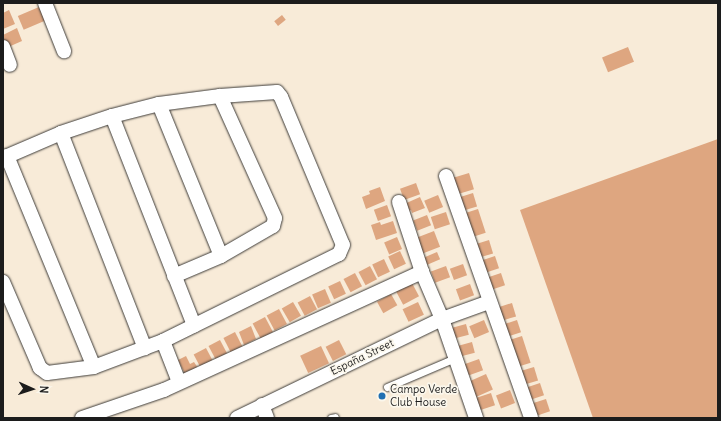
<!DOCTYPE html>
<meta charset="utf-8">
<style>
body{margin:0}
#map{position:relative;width:721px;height:421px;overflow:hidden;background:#f8ebd8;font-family:Delius,sans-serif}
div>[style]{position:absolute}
.building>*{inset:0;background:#dea680;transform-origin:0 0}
.roads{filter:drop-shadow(0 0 1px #3d3b38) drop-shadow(0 0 1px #3d3b38)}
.service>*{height:7px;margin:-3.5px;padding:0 3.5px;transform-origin:3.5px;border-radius:3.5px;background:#fff}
.minor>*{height:14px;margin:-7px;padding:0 7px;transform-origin:7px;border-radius:7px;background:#fff}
.dots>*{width:11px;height:11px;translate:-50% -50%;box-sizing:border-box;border:2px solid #fbf7ec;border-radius:50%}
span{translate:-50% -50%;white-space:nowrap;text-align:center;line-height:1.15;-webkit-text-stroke:3.5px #fbf7ec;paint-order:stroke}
.street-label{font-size:11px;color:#1c1c1c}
.poi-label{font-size:11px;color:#1c1c1c}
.left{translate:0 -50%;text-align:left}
.frame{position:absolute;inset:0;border:4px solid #1c1c1c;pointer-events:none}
.north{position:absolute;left:12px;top:369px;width:40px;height:40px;-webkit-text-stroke:3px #fbf7ec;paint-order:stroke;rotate:93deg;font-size:11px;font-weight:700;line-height:16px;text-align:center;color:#1c1c1c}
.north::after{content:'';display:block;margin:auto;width:14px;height:18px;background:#1c1c1c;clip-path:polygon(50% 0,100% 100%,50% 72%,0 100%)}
</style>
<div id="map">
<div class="building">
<i style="left:39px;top:7px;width:15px;height:23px;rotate:67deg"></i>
<i style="clip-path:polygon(9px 10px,15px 24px,3px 29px,3px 13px)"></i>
<i style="left:282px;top:15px;width:6px;height:10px;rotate:51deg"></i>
<i style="clip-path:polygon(17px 28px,22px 41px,6px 48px,3px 41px,3px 35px)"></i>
<i style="left:628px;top:47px;width:16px;height:28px;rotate:68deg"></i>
<i style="clip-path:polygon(718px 139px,718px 418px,593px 418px,520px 210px)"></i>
<i style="left:469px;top:173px;width:17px;height:19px;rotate:73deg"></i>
<i style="left:416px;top:183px;width:12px;height:17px;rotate:70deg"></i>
<i style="clip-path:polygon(380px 187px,385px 201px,366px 209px,362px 197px,370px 194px,369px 191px)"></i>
<i style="left:473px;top:193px;width:14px;height:15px;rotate:73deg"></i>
<i style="left:438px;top:195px;width:13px;height:15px;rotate:67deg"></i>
<i style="clip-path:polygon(420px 197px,425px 208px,412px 213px,411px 210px,404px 213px,402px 205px)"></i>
<i style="left:387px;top:205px;width:12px;height:14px;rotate:70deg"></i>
<i style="left:478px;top:209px;width:25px;height:14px;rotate:72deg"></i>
<i style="left:446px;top:212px;width:13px;height:16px;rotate:72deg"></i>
<i style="left:427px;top:215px;width:11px;height:15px;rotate:68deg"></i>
<i style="clip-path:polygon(393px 221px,397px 233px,376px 240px,371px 225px,380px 222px,381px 225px)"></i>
<i style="left:434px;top:231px;width:17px;height:18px;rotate:69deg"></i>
<i style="left:397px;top:237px;width:13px;height:14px;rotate:67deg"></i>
<i style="left:489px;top:240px;width:14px;height:15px;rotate:73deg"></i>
<i style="left:400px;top:251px;width:14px;height:13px;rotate:65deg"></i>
<i style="left:437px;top:252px;width:8px;height:14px;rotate:67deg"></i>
<i style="left:495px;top:256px;width:13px;height:15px;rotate:72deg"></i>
<i style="left:384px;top:259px;width:14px;height:13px;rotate:65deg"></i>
<i style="left:463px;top:264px;width:12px;height:14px;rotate:70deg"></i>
<i style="left:370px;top:266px;width:15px;height:13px;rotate:62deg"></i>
<i style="left:446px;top:266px;width:12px;height:16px;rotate:70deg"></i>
<i style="left:355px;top:273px;width:15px;height:13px;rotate:62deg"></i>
<i style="left:501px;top:273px;width:13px;height:15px;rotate:72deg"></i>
<i style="left:340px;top:281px;width:14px;height:13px;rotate:65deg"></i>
<i style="left:412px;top:283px;width:15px;height:18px;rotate:62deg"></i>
<i style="left:470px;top:284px;width:12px;height:15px;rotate:70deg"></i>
<i style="left:325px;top:289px;width:15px;height:14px;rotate:67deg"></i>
<i style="left:391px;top:294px;width:13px;height:16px;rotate:61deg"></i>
<i style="left:310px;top:296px;width:15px;height:14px;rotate:62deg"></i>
<i style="left:293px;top:302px;width:16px;height:13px;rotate:60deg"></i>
<i style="left:418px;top:302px;width:14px;height:17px;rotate:65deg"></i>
<i style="left:512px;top:303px;width:14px;height:15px;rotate:73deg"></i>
<i style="left:279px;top:309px;width:17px;height:14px;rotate:62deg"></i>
<i style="left:265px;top:317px;width:17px;height:14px;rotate:62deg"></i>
<i style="left:484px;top:320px;width:13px;height:16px;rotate:67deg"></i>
<i style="left:517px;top:320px;width:13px;height:14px;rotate:72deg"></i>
<i style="left:466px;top:324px;width:11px;height:18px;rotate:75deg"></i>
<i style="clip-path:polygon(251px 326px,256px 339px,244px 345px,239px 332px)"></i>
<i style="left:235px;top:332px;width:16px;height:13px;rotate:63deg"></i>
<i style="left:522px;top:336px;width:28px;height:15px;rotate:72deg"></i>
<i style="left:220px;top:340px;width:15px;height:13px;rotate:62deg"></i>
<i style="left:339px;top:340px;width:16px;height:15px;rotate:63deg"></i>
<i style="left:472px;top:342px;width:11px;height:15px;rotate:75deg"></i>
<i style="left:321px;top:346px;width:19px;height:23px;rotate:65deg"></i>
<i style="left:206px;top:348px;width:15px;height:14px;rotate:62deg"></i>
<i style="clip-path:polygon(186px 356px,190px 364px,194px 362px,198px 368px,185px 374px,178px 360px)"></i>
<i style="left:479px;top:359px;width:12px;height:17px;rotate:70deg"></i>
<i style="left:534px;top:367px;width:14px;height:14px;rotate:73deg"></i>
<i style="left:486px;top:374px;width:17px;height:21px;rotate:66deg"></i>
<i style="left:540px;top:383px;width:13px;height:15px;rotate:72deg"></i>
<i style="left:510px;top:390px;width:14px;height:15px;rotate:69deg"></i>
<i style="left:491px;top:393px;width:13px;height:16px;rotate:72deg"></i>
<i style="left:546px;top:399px;width:13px;height:14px;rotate:72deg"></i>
</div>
<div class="roads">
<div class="service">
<i style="left:387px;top:387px;width:74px;rotate:-23.1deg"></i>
<i style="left:331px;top:418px;width:4px;rotate:-14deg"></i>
</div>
<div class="minor">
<i style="left:45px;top:3px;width:52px;rotate:68.4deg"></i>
<i style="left:3px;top:47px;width:19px;rotate:69deg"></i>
<i style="left:159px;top:104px;width:164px;rotate:67.8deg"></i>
<i style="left:112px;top:116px;width:225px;rotate:68.6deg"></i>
<i style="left:61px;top:133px;width:231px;rotate:68.7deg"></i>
<i style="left:7px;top:156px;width:228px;rotate:67.6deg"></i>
<i style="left:3px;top:158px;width:63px;rotate:-23.3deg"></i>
<i style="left:61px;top:133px;width:54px;rotate:-18.4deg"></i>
<i style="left:112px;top:116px;width:49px;rotate:-14.3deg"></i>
<i style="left:159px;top:104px;width:62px;rotate:-7.5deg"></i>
<i style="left:220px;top:96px;width:57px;rotate:-4deg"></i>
<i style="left:277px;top:92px;width:6px;rotate:51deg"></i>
<i style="left:281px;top:97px;width:160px;rotate:67.3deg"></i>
<i style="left:343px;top:245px;width:10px;rotate:114deg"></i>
<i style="left:339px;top:254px;width:196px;rotate:153.7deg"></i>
<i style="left:163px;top:341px;width:74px;rotate:159.4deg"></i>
<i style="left:94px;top:367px;width:47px;rotate:172.7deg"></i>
<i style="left:47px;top:373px;width:9px;rotate:-144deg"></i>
<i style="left:40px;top:368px;width:94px;rotate:-113.3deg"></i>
<i style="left:446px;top:176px;width:256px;rotate:70.6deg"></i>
<i style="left:399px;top:202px;width:74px;rotate:71.8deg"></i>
<i style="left:422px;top:272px;width:51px;rotate:66.9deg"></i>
<i style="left:442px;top:319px;width:105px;rotate:71deg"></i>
<i style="left:174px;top:276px;width:51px;rotate:-23.1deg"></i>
<i style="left:221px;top:256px;width:60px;rotate:-30deg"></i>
<i style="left:273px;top:226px;width:8px;rotate:-76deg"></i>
<i style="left:275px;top:218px;width:134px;rotate:-114.3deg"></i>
<i style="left:163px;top:341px;width:44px;rotate:68.7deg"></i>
<i style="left:262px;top:405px;width:14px;rotate:69deg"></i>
<i style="left:82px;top:418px;width:87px;rotate:-18.9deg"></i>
<i style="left:164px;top:390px;width:284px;rotate:-24.6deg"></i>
<i style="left:237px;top:418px;width:228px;rotate:-25.8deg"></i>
<i style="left:442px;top:319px;width:50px;rotate:-19.9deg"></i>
</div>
</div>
<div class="dots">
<i style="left:382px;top:396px;background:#1f6fb2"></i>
</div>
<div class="street-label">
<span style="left:362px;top:357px;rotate:-26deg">España Street</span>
</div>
<div class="poi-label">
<span class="left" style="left:390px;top:396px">Campo Verde<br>Club House</span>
</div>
<div class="frame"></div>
<div class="north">N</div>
</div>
